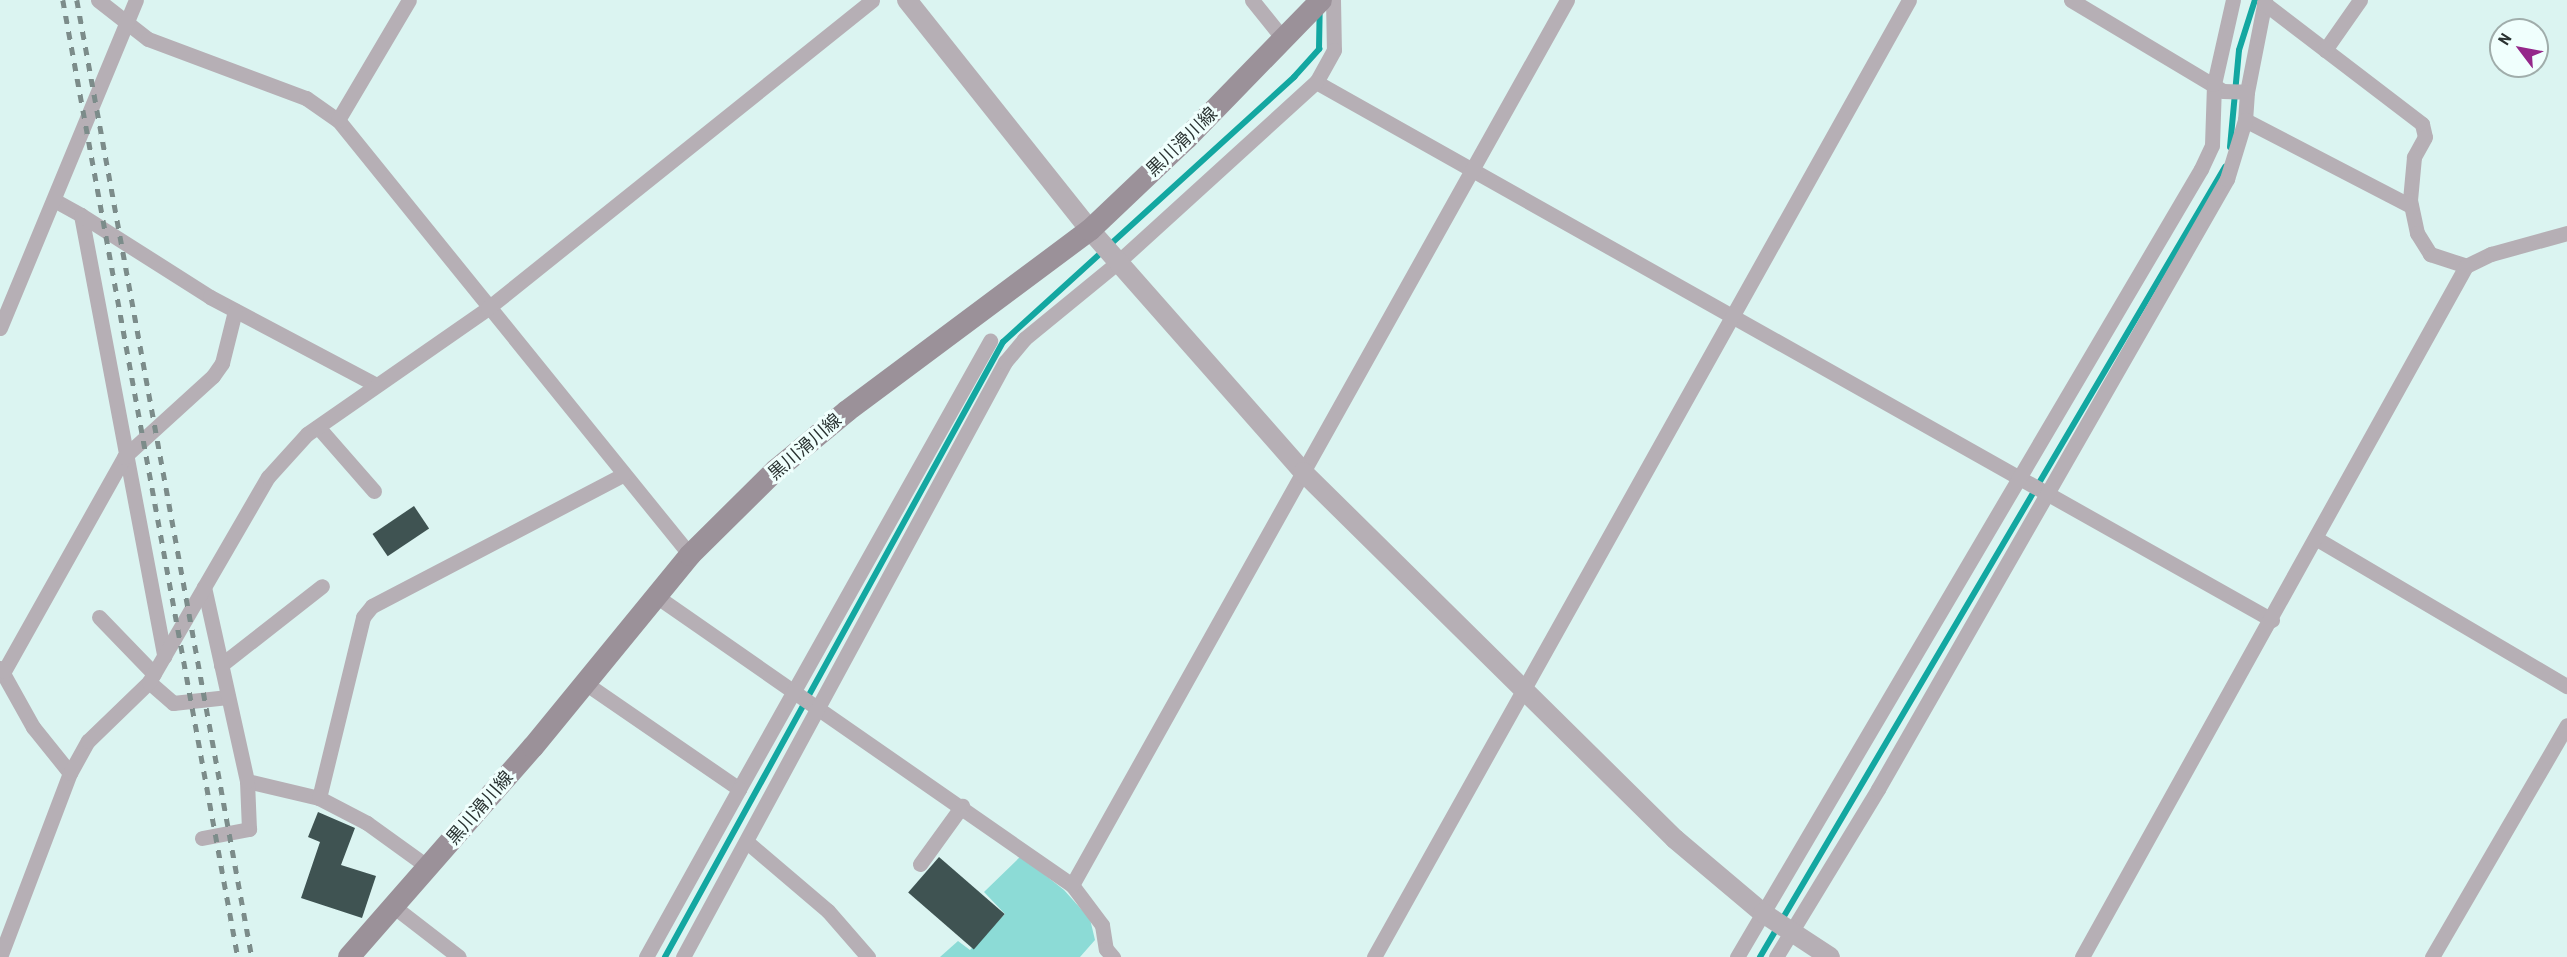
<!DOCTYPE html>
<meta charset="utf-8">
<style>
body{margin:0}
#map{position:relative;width:2567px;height:957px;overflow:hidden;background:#dbf4f1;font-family:"Roboto Condensed","Noto Sans JP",sans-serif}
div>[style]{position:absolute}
.green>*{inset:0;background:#8cdbd6}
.stream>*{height:6px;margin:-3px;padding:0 3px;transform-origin:3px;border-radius:3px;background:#13a7a1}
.building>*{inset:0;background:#3f5352;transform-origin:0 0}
.minor>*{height:15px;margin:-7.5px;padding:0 7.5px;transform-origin:7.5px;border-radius:7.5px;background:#b6afb5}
.tertiary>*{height:20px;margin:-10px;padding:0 10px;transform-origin:10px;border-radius:10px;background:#b6afb5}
.secondary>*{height:22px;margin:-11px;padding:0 11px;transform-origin:11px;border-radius:11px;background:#9b9199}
.rail>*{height:4.5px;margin-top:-2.25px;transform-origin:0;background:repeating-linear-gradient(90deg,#7c8c8a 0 8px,transparent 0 16px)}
span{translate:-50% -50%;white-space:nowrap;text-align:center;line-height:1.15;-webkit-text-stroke:6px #f0fffd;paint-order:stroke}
.street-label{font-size:18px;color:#293231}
.north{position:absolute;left:2489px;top:18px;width:60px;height:60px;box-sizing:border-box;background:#f0fffd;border:2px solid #a0adab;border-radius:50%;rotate:302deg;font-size:16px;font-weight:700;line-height:24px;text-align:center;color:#293231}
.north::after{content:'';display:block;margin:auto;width:21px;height:27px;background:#94278a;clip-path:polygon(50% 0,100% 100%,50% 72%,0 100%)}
</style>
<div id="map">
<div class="green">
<i style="clip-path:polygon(1021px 856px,1064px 890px,1090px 919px,1095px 940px,1080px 957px,940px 957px,958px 941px,970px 950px,1005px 914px,984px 892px)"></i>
</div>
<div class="stream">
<i style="left:2230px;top:147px;width:97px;rotate:-84.7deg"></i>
<i style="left:2239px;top:50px;width:52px;rotate:-72.3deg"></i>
<i style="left:665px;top:957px;width:702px;rotate:-61.21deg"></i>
<i style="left:1003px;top:342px;width:394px;rotate:-42.3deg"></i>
<i style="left:1294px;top:77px;width:38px;rotate:-48deg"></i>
<i style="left:1319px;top:49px;width:39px;rotate:-89deg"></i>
<i style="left:1760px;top:957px;width:917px;rotate:-59.52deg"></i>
</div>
<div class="building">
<i style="left:414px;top:506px;width:27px;height:50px;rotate:56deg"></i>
<i style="clip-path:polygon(318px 812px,355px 828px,341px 865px,376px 876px,362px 918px,301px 898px,320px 842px,308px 837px)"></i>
<i style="left:939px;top:857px;width:87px;height:47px;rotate:41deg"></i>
</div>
<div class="minor">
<i style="left:98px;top:0;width:63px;rotate:38deg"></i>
<i style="left:148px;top:39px;width:169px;rotate:20.5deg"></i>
<i style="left:306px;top:98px;width:39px;rotate:35deg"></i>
<i style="left:338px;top:120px;width:560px;rotate:51.02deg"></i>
<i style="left:1252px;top:0;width:51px;rotate:51.3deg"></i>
<i style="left:1333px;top:0;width:50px;rotate:88.9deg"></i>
<i style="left:1334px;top:50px;width:37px;rotate:119deg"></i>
<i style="left:1316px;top:82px;width:1097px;rotate:29.37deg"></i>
<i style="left:2071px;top:0;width:177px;rotate:30.9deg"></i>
<i style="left:2223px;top:91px;width:24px;rotate:2deg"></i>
<i style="left:2247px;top:92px;width:94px;rotate:-78.9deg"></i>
<i style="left:2264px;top:3px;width:199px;rotate:37.4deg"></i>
<i style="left:2422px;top:124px;width:13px;rotate:77deg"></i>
<i style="left:2425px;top:137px;width:23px;rotate:119deg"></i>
<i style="left:2414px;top:157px;width:43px;rotate:95.3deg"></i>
<i style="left:2410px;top:200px;width:34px;rotate:78deg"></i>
<i style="left:2417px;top:233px;width:25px;rotate:58deg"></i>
<i style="left:2430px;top:254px;width:38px;rotate:18deg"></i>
<i style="left:2466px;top:266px;width:28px;rotate:-26deg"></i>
<i style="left:2491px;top:254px;width:79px;rotate:-15.4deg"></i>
<i style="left:2325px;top:50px;width:61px;rotate:-55deg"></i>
<i style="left:2247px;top:92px;width:28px;rotate:94deg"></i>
<i style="left:2245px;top:120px;width:187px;rotate:27.4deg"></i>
<i style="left:338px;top:120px;width:139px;rotate:-59.4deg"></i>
<i style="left:54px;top:200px;width:31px;rotate:29deg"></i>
<i style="left:81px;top:215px;width:449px;rotate:79.3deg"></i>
<i style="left:81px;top:215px;width:153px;rotate:32.4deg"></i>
<i style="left:210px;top:297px;width:188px;rotate:27.9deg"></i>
<i style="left:0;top:328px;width:355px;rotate:-67.5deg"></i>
<i style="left:318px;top:427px;width:85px;rotate:48.8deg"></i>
<i style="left:2317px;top:539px;width:290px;rotate:30.5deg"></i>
<i style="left:656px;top:596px;width:507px;rotate:34.79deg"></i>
<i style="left:1072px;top:885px;width:50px;rotate:53.1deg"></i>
<i style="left:1102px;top:925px;width:24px;rotate:81deg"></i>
<i style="left:1106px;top:949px;width:11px;rotate:49deg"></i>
<i style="left:99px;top:617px;width:79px;rotate:46deg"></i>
<i style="left:221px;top:665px;width:128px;rotate:-38deg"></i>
<i style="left:0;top:668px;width:68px;rotate:60.8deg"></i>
<i style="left:33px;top:727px;width:59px;rotate:51.2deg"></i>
<i style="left:4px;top:671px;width:245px;rotate:-60.7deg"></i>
<i style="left:124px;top:457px;width:120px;rotate:-42.3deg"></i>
<i style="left:213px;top:376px;width:16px;rotate:-55deg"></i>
<i style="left:222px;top:363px;width:54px;rotate:-76deg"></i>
<i style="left:149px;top:682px;width:32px;rotate:41deg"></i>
<i style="left:173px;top:703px;width:55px;rotate:-6.2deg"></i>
<i style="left:585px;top:683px;width:187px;rotate:34.5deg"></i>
<i style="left:739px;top:789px;width:514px;rotate:-60.74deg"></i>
<i style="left:247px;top:781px;width:74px;rotate:13.3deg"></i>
<i style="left:319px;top:798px;width:54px;rotate:27.5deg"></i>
<i style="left:367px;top:823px;width:75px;rotate:35.8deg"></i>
<i style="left:319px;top:798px;width:186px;rotate:-76.3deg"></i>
<i style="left:363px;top:617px;width:14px;rotate:-51deg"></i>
<i style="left:372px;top:606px;width:284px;rotate:-27.6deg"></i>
<i style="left:202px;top:838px;width:48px;rotate:-10.8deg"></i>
<i style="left:249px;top:829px;width:48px;rotate:-92.4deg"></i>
<i style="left:247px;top:781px;width:199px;rotate:-102.5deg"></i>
<i style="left:747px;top:842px;width:106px;rotate:40.4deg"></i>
<i style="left:828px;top:911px;width:61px;rotate:49deg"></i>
<i style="left:920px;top:864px;width:72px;rotate:-54.1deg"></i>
<i style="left:1072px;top:885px;width:1014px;rotate:-60.78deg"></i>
<i style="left:393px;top:906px;width:83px;rotate:37.7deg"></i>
<i style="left:0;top:957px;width:197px;rotate:-69.2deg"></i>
<i style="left:70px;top:773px;width:37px;rotate:-61deg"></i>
<i style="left:88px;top:741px;width:85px;rotate:-44deg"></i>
<i style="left:149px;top:682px;width:237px;rotate:-59.9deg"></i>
<i style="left:268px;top:477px;width:58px;rotate:-47.8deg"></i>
<i style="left:307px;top:434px;width:221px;rotate:-34.8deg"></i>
<i style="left:488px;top:308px;width:492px;rotate:-38.7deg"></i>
<i style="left:646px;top:957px;width:192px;rotate:-61deg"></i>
<i style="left:683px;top:957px;width:677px;rotate:-61.58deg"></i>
<i style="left:1005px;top:362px;width:30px;rotate:-50deg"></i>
<i style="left:1024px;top:339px;width:122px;rotate:-39.3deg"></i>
<i style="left:1118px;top:262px;width:268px;rotate:-42.3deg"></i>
<i style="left:1374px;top:957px;width:1096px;rotate:-60.79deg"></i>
<i style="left:1737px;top:957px;width:914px;rotate:-59.51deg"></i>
<i style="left:2201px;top:169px;width:26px;rotate:-65deg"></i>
<i style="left:2212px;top:145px;width:61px;rotate:-88.1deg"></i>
<i style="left:2214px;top:84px;width:86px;rotate:-77.3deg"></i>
<i style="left:1776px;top:957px;width:197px;rotate:-58.7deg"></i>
<i style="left:1878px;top:789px;width:703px;rotate:-60.22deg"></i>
<i style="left:2227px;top:179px;width:62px;rotate:-73deg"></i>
<i style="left:2082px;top:957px;width:791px;rotate:-60.94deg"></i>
<i style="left:2432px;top:957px;width:268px;rotate:-59.8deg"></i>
</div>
<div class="tertiary">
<i style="left:907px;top:0;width:294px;rotate:51.5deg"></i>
<i style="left:1090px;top:230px;width:322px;rotate:48.6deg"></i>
<i style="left:1303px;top:472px;width:523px;rotate:44.61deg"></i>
<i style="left:1675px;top:839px;width:115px;rotate:40.1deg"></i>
<i style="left:1763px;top:913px;width:80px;rotate:33.3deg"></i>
</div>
<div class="secondary">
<i style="left:349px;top:957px;width:279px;rotate:-48.8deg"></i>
<i style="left:533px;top:747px;width:248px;rotate:-50.7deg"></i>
<i style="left:690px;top:555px;width:121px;rotate:-44.7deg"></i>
<i style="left:776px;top:470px;width:92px;rotate:-39.7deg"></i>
<i style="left:847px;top:411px;width:303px;rotate:-36.7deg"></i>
<i style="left:1090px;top:230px;width:134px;rotate:-43.5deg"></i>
<i style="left:1187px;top:138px;width:192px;rotate:-45.8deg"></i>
</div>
<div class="rail">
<i style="left:63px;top:0;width:973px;rotate:79.64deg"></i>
<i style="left:77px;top:0;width:973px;rotate:79.64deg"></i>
</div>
<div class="street-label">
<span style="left:1182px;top:142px;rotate:-44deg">黒川滑川線</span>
<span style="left:805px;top:447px;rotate:-41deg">黒川滑川線</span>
<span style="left:480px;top:808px;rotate:-49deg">黒川滑川線</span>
</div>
<div class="north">N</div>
</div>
